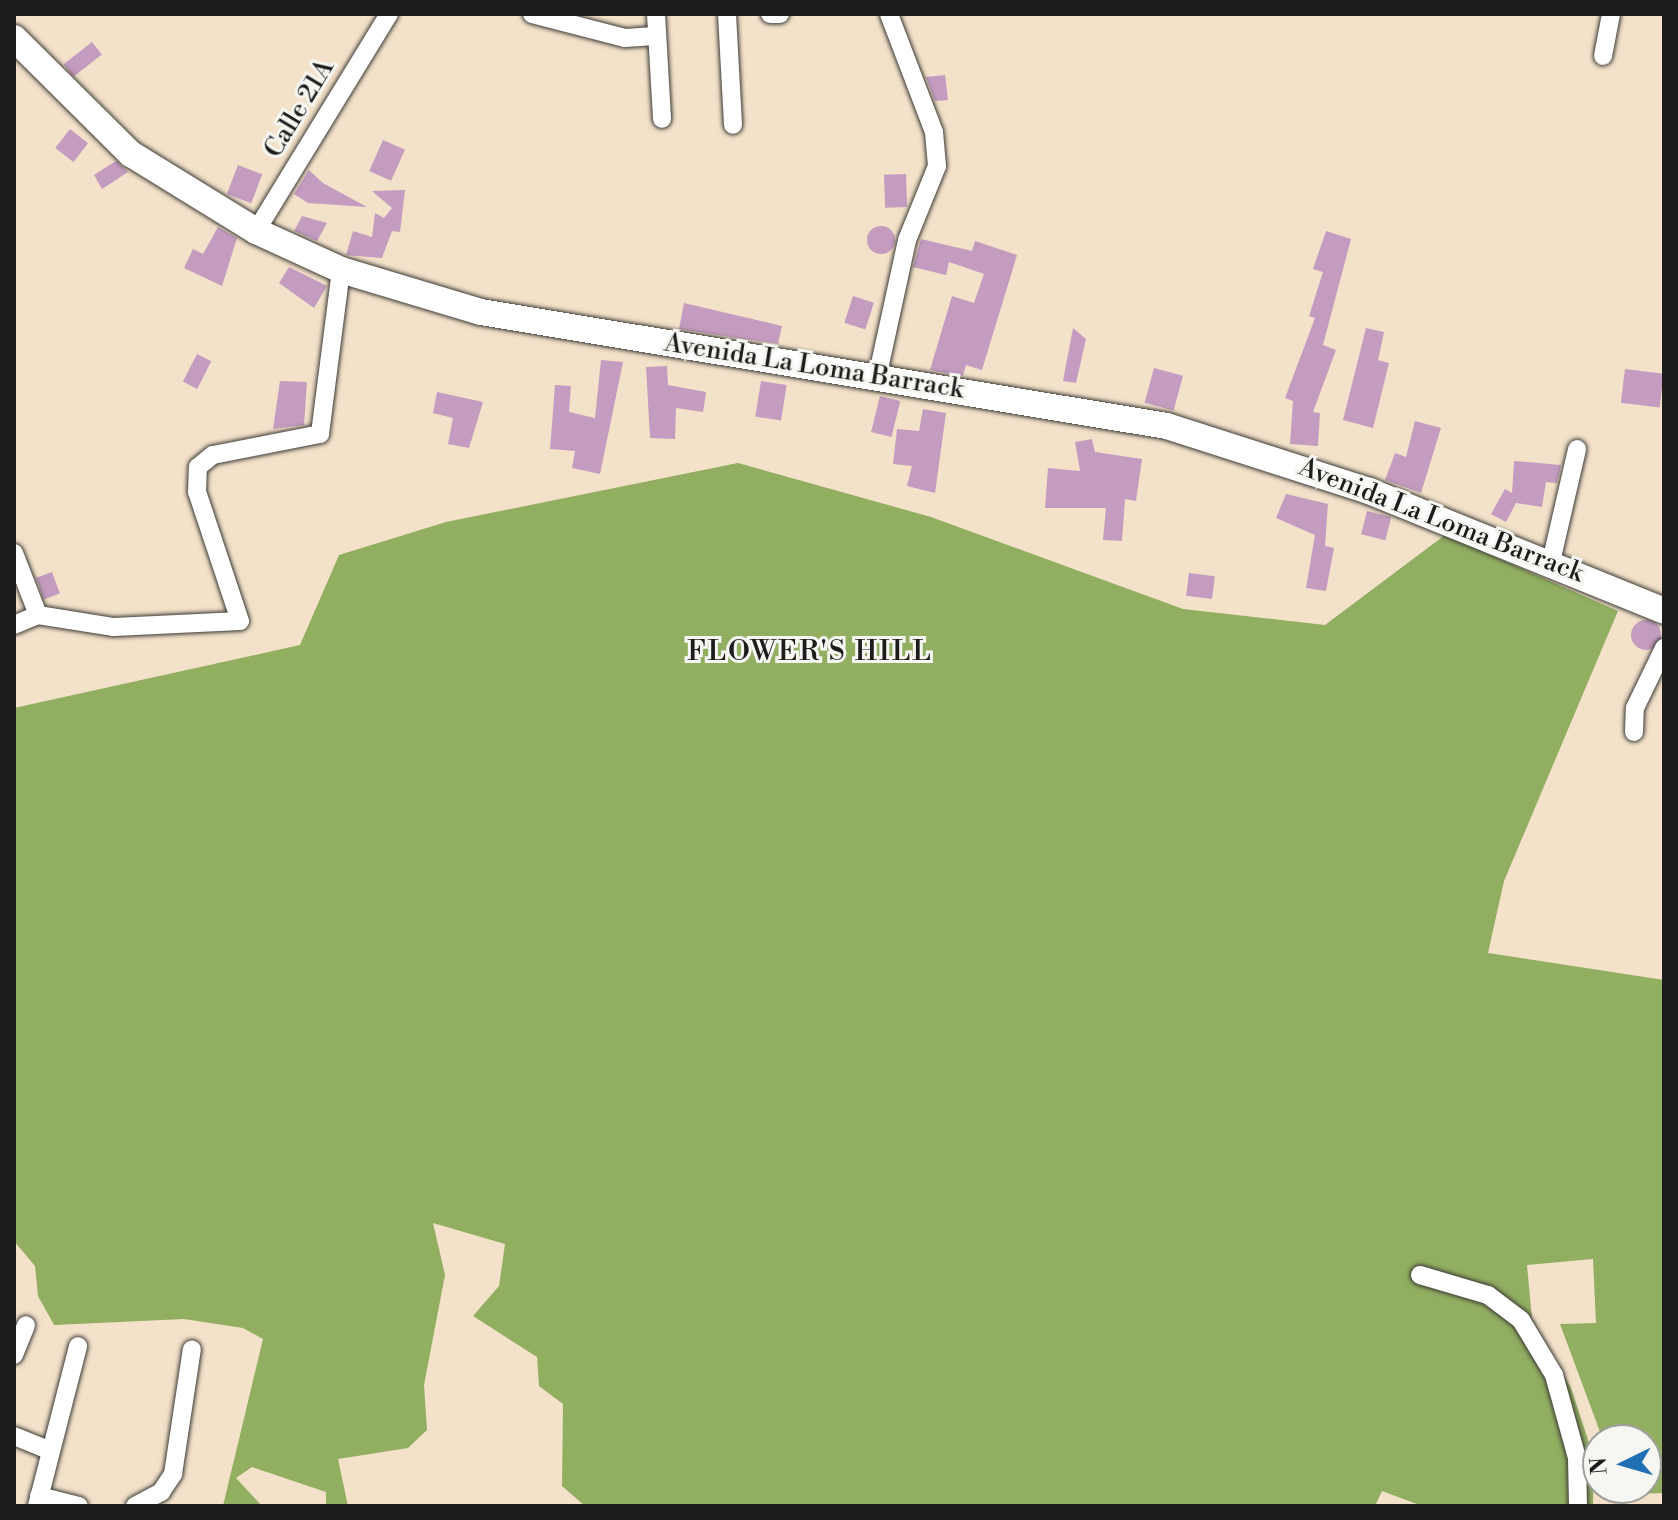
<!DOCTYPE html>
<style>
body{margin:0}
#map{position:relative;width:1678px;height:1520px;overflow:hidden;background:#f3e1c9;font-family:"Libre Bodoni",serif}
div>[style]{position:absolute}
.forest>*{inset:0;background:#91ae61}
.building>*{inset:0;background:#c49cc0;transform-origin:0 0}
.round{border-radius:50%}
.roads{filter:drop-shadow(0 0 2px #3c3a36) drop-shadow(0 0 2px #3c3a36)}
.street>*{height:18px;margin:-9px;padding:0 9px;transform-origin:9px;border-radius:9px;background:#fff}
.secondary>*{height:26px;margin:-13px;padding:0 13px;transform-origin:13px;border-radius:13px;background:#fff}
span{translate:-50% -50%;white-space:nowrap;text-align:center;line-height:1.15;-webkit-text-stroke:6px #f6f6f2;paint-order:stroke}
.street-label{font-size:26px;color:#1c1c1c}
.neighbourhood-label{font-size:28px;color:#1c1c1c;letter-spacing:2px}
.frame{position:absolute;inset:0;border:16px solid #1c1c1c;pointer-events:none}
.north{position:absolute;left:1582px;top:1424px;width:80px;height:80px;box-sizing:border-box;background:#f6f6f2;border:2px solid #9f9f9c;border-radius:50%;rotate:265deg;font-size:22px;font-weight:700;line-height:32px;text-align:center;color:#1c1c1c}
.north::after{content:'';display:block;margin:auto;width:28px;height:36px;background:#1f6fb2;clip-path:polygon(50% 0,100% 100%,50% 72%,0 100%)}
</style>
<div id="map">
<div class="forest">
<i style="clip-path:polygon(738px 463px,931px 517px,1183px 609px,1325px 625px,1445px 535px,1618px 611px,1504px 881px,1488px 953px,1664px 980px,1664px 1493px,1608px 1495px,1608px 1488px,1646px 1488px,1646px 1440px,1603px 1440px,1560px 1324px,1596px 1323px,1593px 1259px,1527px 1265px,1532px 1319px,1571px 1388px,1594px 1458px,1593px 1506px,1422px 1506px,1382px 1491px,1375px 1506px,585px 1506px,562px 1486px,563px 1404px,539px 1386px,537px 1357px,473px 1316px,499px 1286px,505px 1244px,433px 1223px,445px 1275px,424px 1385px,427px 1430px,408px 1448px,338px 1459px,348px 1506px,326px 1506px,326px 1492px,252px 1467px,236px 1478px,262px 1506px,223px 1506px,263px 1339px,243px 1328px,184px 1319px,54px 1325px,38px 1296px,35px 1266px,14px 1241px,14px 708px,300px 645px,339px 555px,446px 522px)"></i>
</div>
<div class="building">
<i style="left:92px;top:42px;width:16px;height:36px;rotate:52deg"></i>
<i style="clip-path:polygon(945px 75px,948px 100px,935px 101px,926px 77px)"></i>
<i style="left:70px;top:129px;width:23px;height:24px;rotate:38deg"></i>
<i style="left:383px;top:140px;width:24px;height:34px;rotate:24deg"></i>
<i style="clip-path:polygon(116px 161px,128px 172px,102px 189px,94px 175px)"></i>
<i style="left:238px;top:165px;width:26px;height:31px;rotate:21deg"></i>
<i style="clip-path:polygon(309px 170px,323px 183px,367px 207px,308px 203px,294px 194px)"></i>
<i style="left:906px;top:174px;width:33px;height:22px;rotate:88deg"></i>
<i style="clip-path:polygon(405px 190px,400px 232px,392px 231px,382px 258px,346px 255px,353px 231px,372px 237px,375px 213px,384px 218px,392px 208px,372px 191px)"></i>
<i style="clip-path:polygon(302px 216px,327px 223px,317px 241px,294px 231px)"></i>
<i class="round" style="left:867px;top:226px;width:28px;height:28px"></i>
<i style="clip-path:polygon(218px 227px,237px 238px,222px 286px,184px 268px,193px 249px,203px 254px)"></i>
<i style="clip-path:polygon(1326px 231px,1351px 239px,1323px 345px,1336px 350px,1313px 412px,1320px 413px,1318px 446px,1290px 444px,1293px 401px,1285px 398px,1315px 318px,1309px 316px,1323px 272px,1313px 269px)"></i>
<i style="clip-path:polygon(921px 239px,972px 251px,975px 241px,1017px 255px,982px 370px,966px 365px,963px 376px,930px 370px,952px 296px,974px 303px,984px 274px,949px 262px,946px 275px,913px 267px)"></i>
<i style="clip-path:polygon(289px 267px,327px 286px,314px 308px,279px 283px)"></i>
<i style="left:853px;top:296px;width:22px;height:28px;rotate:18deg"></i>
<i style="clip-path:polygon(684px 303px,782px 326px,778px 344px,679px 329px)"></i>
<i style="clip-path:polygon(1073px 328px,1086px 339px,1076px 383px,1063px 381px)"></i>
<i style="clip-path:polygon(1366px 328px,1384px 332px,1378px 360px,1389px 363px,1373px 428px,1343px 420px)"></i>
<i style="left:197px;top:354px;width:16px;height:31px;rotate:27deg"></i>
<i style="clip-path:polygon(601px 360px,623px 362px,600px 474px,572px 468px,575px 451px,550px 449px,555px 385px,571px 386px,569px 412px,595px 418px)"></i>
<i style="clip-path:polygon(667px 366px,668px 385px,706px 392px,703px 412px,676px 408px,675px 439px,650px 438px,646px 367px)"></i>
<i style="left:1154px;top:368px;width:30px;height:36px;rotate:15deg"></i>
<i style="left:1625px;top:369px;width:39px;height:34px;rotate:7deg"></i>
<i style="clip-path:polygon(280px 381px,307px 382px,304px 425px,273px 429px)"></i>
<i style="left:761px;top:381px;width:26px;height:36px;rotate:9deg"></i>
<i style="clip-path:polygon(437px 392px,483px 402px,469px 448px,448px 444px,453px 418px,433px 413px)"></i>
<i style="left:880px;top:396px;width:21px;height:37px;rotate:14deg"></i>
<i style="clip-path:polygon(923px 409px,946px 413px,935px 493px,907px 486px,912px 466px,893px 464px,897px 429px,919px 431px)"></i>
<i style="clip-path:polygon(1415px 421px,1441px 428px,1421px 493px,1385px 480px,1395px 453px,1406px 457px)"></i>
<i style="clip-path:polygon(1092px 439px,1095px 452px,1142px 459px,1136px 501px,1125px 499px,1122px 541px,1103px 540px,1106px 508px,1045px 508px,1048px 468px,1080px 471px,1075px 442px)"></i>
<i style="clip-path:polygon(1514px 461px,1561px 465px,1557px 483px,1546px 482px,1542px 507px,1516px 503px,1506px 522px,1491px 514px,1505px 489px,1512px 493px)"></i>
<i style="clip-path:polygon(1286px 494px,1328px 504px,1325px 546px,1334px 548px,1326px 591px,1306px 588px,1315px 535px,1276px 518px)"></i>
<i style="left:1367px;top:511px;width:25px;height:24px;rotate:14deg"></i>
<i style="left:52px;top:572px;width:23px;height:17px;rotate:70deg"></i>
<i style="left:1189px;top:573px;width:26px;height:23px;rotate:7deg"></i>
<i class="round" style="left:1631px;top:620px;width:30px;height:30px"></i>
</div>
<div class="roads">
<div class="street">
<i style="left:532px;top:14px;width:96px;rotate:14.5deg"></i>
<i style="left:625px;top:38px;width:30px;rotate:-4deg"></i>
<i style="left:656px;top:14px;width:105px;rotate:86.7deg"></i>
<i style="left:727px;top:14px;width:111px;rotate:86.9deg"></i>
<i style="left:770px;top:14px;width:10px"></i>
<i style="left:1603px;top:56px;width:43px;rotate:-79.2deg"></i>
<i style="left:256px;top:231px;width:255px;rotate:-58.5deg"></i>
<i style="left:877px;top:378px;width:141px;rotate:-77.7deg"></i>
<i style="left:907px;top:240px;width:80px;rotate:-67.9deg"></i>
<i style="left:937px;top:166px;width:34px;rotate:-95deg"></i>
<i style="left:934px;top:132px;width:126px;rotate:-110.9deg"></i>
<i style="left:14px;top:553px;width:66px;rotate:68.8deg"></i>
<i style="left:1551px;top:562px;width:116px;rotate:-77deg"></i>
<i style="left:14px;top:625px;width:26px;rotate:-23deg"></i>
<i style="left:38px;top:615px;width:77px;rotate:9deg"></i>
<i style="left:114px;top:627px;width:126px;rotate:-2.7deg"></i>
<i style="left:240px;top:621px;width:136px;rotate:-108.4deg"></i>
<i style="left:197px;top:492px;width:25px;rotate:-88deg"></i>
<i style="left:198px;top:467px;width:19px;rotate:-39deg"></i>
<i style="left:213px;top:455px;width:109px;rotate:-11.1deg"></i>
<i style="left:320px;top:434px;width:165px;rotate:-82.7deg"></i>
<i style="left:1634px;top:732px;width:24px;rotate:-88deg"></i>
<i style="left:1635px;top:708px;width:67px;rotate:-64.2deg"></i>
<i style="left:1420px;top:1275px;width:71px;rotate:16.4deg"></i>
<i style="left:1488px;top:1295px;width:41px;rotate:37.1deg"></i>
<i style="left:1521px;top:1320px;width:64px;rotate:59deg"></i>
<i style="left:1554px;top:1375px;width:86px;rotate:74.5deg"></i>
<i style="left:1577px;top:1458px;width:48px;rotate:88.8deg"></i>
<i style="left:14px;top:1355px;width:32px;rotate:-68deg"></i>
<i style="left:14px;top:1436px;width:37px;rotate:22deg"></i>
<i style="left:39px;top:1496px;width:41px;rotate:14deg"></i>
<i style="left:37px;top:1506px;width:165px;rotate:-75.6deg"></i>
<i style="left:135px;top:1506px;width:30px;rotate:-28deg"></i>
<i style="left:161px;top:1492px;width:22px;rotate:-56deg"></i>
<i style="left:173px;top:1474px;width:126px;rotate:-81.4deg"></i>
</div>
<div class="secondary">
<i style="left:14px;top:38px;width:165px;rotate:44.8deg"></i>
<i style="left:131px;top:154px;width:147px;rotate:31.6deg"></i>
<i style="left:256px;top:231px;width:94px;rotate:24.6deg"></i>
<i style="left:341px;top:270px;width:146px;rotate:16.7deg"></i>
<i style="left:481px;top:312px;width:695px;rotate:9.44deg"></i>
<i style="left:1167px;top:426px;width:212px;rotate:17.8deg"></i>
<i style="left:1369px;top:491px;width:318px;rotate:22.1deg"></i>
</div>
</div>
<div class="street-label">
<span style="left:300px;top:109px;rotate:-59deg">Calle 21A</span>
<span style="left:814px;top:367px;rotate:9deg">Avenida La Loma Barrack</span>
<span style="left:1441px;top:521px;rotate:21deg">Avenida La Loma Barrack</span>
</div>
<div class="neighbourhood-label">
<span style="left:810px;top:652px">FLOWER'S HILL</span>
</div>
<div class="frame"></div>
<div class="north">N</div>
</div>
